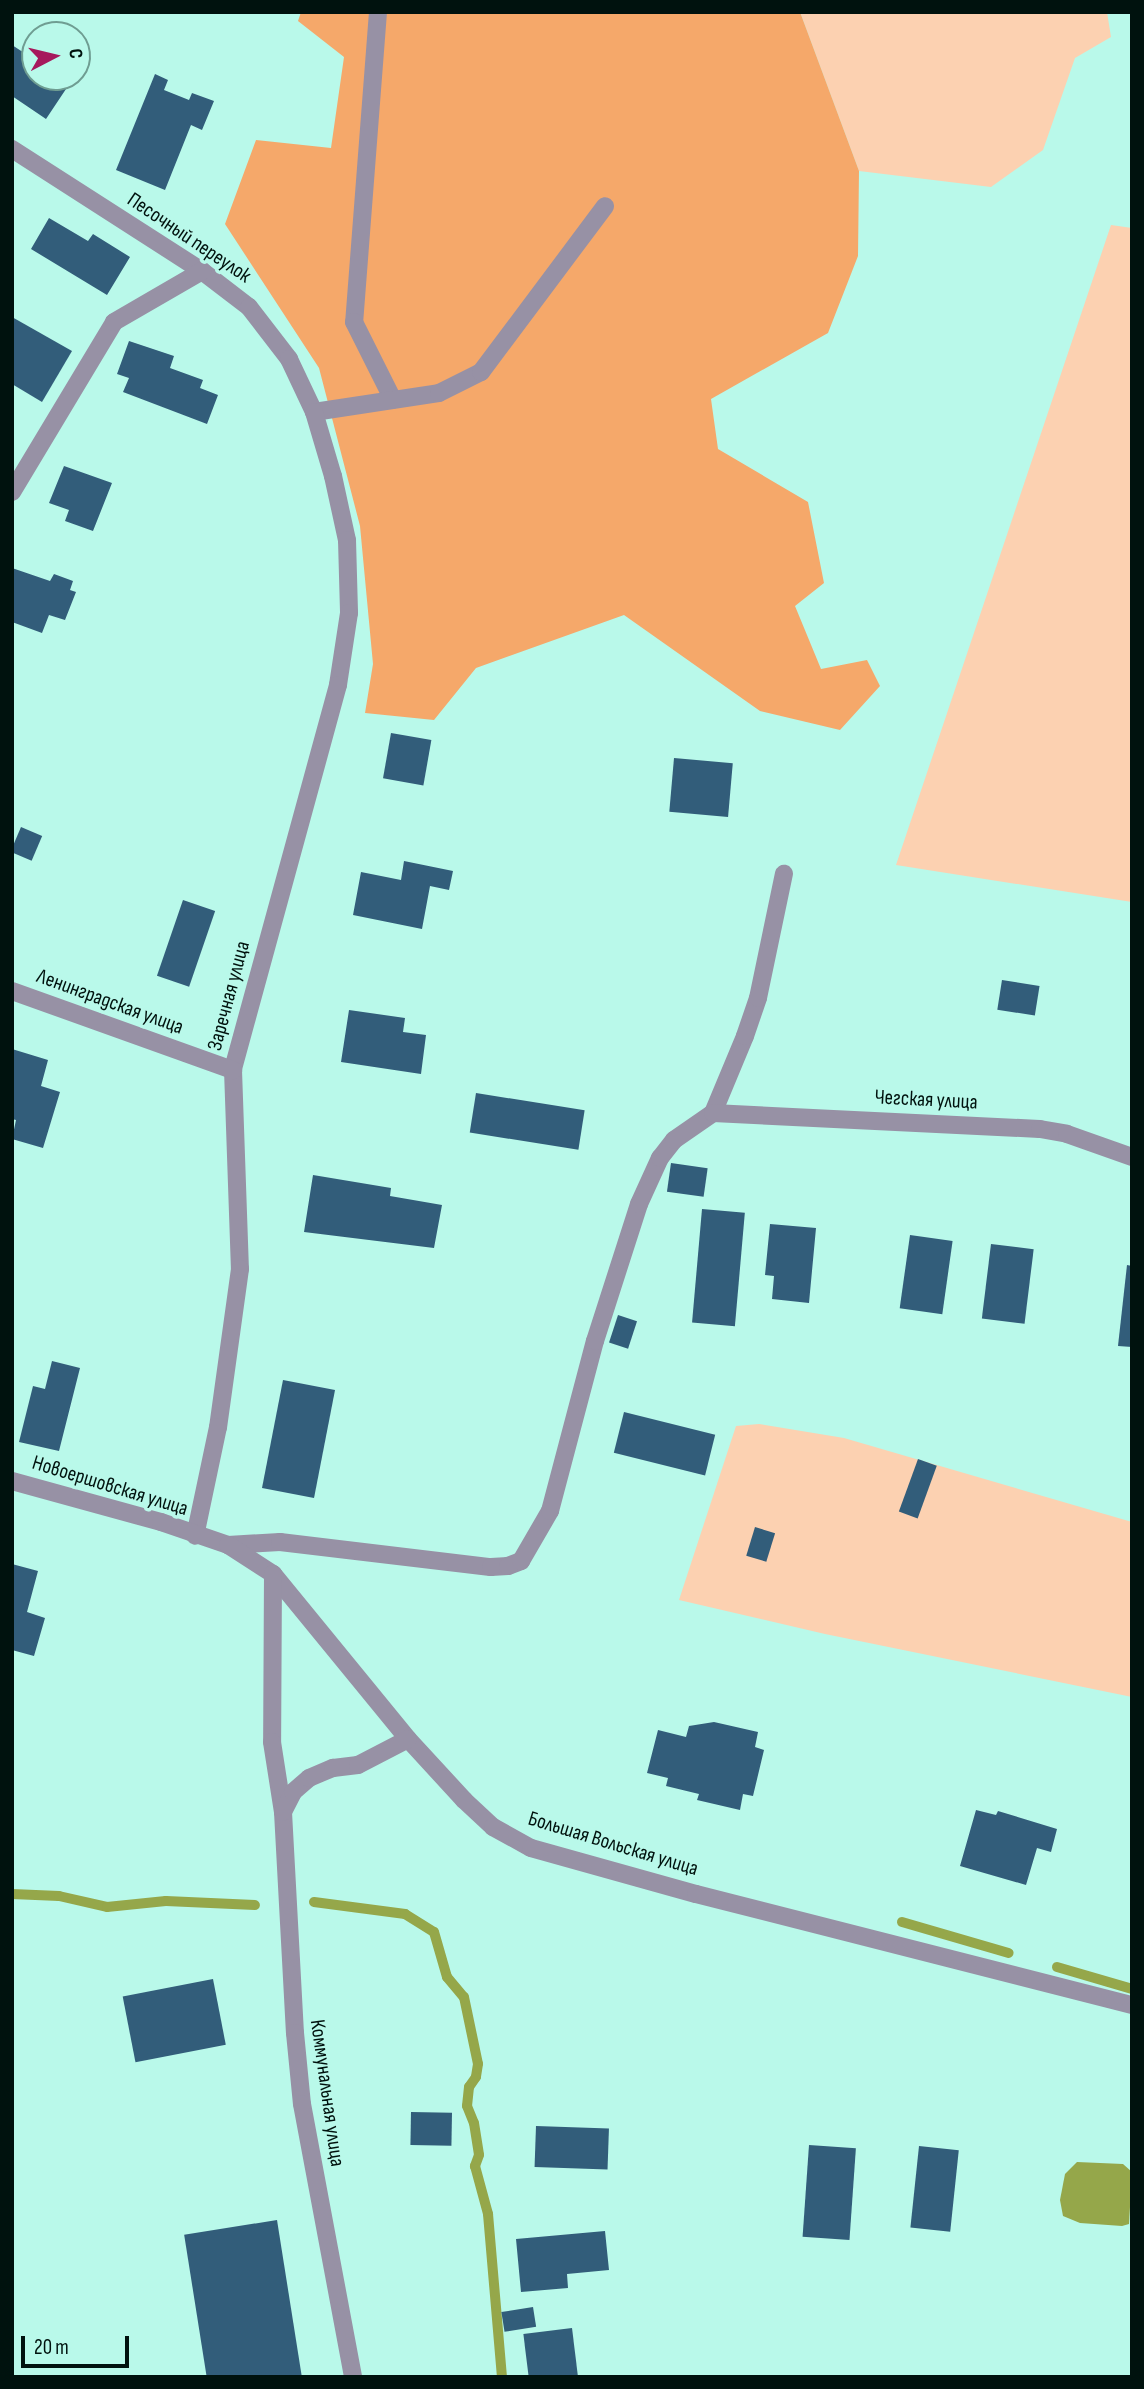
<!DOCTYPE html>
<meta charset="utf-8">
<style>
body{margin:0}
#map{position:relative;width:1144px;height:2389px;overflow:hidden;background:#b9f9ea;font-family:"Sofia Sans Condensed",sans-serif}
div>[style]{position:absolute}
.green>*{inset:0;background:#fcd1b1}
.forest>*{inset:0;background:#f5a86a}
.water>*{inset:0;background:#95a74a}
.stream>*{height:10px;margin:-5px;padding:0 5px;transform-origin:5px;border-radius:5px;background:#95a74a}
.building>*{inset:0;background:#325d7a;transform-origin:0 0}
.service>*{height:18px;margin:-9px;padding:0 9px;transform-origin:9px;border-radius:9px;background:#9791a5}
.minor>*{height:18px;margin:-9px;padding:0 9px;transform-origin:9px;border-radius:9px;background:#9791a5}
span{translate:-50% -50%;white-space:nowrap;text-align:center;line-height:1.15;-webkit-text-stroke:7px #b9f9ea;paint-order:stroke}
.street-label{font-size:21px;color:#00120e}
.frame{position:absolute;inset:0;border:14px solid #00120e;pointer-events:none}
.north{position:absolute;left:21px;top:21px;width:70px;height:70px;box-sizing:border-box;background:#b9f9ea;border:2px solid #6f9d92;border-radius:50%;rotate:83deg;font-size:19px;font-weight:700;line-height:28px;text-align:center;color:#00120e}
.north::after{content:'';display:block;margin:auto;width:24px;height:32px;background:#a6195c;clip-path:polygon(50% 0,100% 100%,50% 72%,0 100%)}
.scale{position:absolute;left:21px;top:2336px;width:108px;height:32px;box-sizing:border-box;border:4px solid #00120e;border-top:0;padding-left:9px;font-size:21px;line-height:24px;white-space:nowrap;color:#00120e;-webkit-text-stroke:5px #b9f9ea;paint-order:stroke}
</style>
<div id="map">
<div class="green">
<i style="clip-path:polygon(800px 12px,1107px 12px,1111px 37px,1075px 58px,1043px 150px,991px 187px,859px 171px)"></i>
<i style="clip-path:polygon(1111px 225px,1132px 228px,1132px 902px,896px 865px)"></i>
<i style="clip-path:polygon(759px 1424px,844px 1438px,1132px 1522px,1132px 1697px,825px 1634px,679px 1600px,736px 1426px)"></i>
</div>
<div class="forest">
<i style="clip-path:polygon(301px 12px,800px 12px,859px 171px,858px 256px,828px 333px,711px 399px,718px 449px,808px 502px,824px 583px,795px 606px,821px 669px,867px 660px,880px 686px,840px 730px,760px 711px,624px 615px,476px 668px,434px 720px,365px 713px,373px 664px,360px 526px,319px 368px,225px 224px,256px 140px,331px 148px,344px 57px,298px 21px)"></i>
</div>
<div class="water">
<i style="clip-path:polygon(1077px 2162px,1123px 2164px,1132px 2172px,1129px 2224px,1122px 2226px,1080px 2223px,1063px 2216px,1060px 2200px,1065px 2174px)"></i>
</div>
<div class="stream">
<i style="left:12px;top:1894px;width:47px;rotate:2.4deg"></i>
<i style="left:59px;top:1896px;width:49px;rotate:12.9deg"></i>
<i style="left:107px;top:1907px;width:59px;rotate:-5.8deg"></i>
<i style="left:166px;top:1901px;width:89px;rotate:2.6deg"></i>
<i style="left:314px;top:1902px;width:92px;rotate:7.5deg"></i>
<i style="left:405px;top:1914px;width:34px;rotate:32deg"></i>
<i style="left:434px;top:1932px;width:47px;rotate:73.9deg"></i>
<i style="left:447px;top:1977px;width:26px;rotate:50deg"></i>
<i style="left:464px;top:1997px;width:68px;rotate:78.2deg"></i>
<i style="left:478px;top:2064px;width:13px;rotate:99deg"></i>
<i style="left:476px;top:2077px;width:12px;rotate:125deg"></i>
<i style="left:469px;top:2087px;width:19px;rotate:96deg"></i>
<i style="left:467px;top:2106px;width:18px;rotate:68deg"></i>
<i style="left:474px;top:2123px;width:32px;rotate:81deg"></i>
<i style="left:479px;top:2155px;width:12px;rotate:110deg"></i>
<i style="left:475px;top:2166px;width:50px;rotate:74.8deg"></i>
<i style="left:488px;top:2214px;width:164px;rotate:85.1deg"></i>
<i style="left:902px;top:1922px;width:111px;rotate:16.2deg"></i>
<i style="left:1057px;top:1967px;width:78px;rotate:16.3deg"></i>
</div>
<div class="building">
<i style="clip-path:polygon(12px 45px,35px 60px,35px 77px,60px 77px,70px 83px,46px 119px,12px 96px)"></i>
<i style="clip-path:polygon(155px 74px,168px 80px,164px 90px,189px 100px,192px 93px,214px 101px,202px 130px,191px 125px,165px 190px,116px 170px)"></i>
<i style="clip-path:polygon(49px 218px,88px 241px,93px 234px,130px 257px,107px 295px,31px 249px)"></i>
<i style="clip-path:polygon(12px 317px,72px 351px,42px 402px,12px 384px)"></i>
<i style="clip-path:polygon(129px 341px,174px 356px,170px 368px,203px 380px,200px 388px,218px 395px,207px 424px,123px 392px,129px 378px,117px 374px)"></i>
<i style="clip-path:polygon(64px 466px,112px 483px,93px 531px,65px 521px,69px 510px,49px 503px)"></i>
<i style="clip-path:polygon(12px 568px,50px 581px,54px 574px,73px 581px,70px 590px,76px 592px,65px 620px,49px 615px,42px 633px,12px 622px)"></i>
<i style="left:391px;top:733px;width:41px;height:46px;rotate:10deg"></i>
<i style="left:674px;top:758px;width:59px;height:54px;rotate:5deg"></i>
<i style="left:21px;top:827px;width:23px;height:27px;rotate:23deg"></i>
<i style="clip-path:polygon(404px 861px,453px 871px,449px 890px,430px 886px,422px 929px,353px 915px,361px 872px,401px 880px)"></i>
<i style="left:183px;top:900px;width:34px;height:80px;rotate:19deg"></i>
<i style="left:1002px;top:980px;width:38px;height:30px;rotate:9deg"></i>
<i style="clip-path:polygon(349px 1010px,405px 1018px,403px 1032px,426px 1035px,421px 1074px,341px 1062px)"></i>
<i style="clip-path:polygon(12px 1049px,48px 1060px,41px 1086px,60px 1092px,43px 1148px,12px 1139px,16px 1120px,12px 1119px)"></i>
<i style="left:476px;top:1093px;width:110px;height:40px;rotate:9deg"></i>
<i style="left:671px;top:1163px;width:37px;height:29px;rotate:8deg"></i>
<i style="clip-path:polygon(313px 1175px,391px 1188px,390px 1196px,442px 1205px,434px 1248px,304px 1232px)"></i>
<i style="left:702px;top:1209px;width:43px;height:114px;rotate:5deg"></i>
<i style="clip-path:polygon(770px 1224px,816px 1228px,809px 1303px,772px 1299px,774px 1276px,765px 1275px)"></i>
<i style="left:910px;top:1235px;width:43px;height:74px;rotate:8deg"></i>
<i style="left:991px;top:1244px;width:43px;height:75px;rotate:7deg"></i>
<i style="clip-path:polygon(1127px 1265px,1132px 1266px,1132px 1347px,1118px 1346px)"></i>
<i style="left:618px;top:1315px;width:20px;height:29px;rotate:18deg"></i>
<i style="clip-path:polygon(52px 1361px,80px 1368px,59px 1451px,19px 1442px,33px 1386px,45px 1389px)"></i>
<i style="left:283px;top:1380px;width:53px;height:110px;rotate:11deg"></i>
<i style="left:624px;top:1412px;width:94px;height:42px;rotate:14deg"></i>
<i style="left:918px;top:1459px;width:20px;height:56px;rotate:20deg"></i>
<i style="left:755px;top:1527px;width:21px;height:30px;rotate:17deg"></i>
<i style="clip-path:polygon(12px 1564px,38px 1571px,27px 1612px,45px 1618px,34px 1656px,12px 1650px)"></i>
<i style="clip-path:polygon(714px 1722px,758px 1732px,755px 1747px,764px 1750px,753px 1796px,743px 1794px,740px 1810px,697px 1800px,699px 1794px,666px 1786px,668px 1778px,647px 1773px,658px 1730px,686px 1737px,689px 1726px)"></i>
<i style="clip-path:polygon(976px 1810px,996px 1815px,998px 1811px,1057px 1829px,1051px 1852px,1037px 1848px,1026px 1885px,960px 1866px)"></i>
<i style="left:213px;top:1979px;width:67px;height:92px;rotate:79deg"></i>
<i style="left:411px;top:2112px;width:41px;height:33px;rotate:1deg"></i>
<i style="left:536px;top:2126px;width:73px;height:41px;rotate:2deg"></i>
<i style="left:809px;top:2145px;width:47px;height:92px;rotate:4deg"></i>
<i style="left:919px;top:2146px;width:40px;height:82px;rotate:6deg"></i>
<i style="left:277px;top:2220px;width:159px;height:94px;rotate:81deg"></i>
<i style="clip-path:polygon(605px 2231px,609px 2270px,567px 2274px,568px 2288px,521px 2292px,516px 2239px)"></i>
<i style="left:533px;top:2307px;width:20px;height:32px;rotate:81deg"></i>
<i style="left:572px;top:2328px;width:49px;height:49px;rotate:83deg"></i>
</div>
<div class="service">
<i style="left:378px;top:12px;width:311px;rotate:94.4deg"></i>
<i style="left:354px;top:322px;width:87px;rotate:63.4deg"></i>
<i style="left:314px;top:412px;width:126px;rotate:-8.6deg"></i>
<i style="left:439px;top:393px;width:47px;rotate:-26.6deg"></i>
<i style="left:481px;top:372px;width:207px;rotate:-53.2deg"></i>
<i style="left:228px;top:1545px;width:52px;rotate:-3.3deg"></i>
<i style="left:280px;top:1542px;width:212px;rotate:6.8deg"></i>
<i style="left:491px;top:1567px;width:17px;rotate:-3deg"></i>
<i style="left:508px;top:1566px;width:14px;rotate:-21deg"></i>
<i style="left:521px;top:1561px;width:58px;rotate:-59.9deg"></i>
<i style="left:550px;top:1511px;width:176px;rotate:-75.2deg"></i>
<i style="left:595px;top:1341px;width:144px;rotate:-72.2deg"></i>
<i style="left:639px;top:1204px;width:51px;rotate:-65.5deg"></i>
<i style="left:660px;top:1158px;width:23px;rotate:-52deg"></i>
<i style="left:674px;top:1140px;width:47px;rotate:-34.7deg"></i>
<i style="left:713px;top:1113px;width:83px;rotate:-67.4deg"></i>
<i style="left:745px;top:1036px;width:40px;rotate:-71.1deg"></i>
<i style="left:758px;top:998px;width:127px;rotate:-78.2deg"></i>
</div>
<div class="minor">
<i style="left:12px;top:149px;width:226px;rotate:32.7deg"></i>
<i style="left:202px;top:271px;width:59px;rotate:37.5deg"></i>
<i style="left:249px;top:307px;width:66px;rotate:52.4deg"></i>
<i style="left:289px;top:359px;width:59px;rotate:64.7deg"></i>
<i style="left:314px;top:412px;width:67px;rotate:73.5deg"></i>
<i style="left:333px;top:476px;width:66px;rotate:77.7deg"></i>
<i style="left:347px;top:540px;width:73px;rotate:88.4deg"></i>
<i style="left:349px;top:613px;width:73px;rotate:98.7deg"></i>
<i style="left:338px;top:685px;width:399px;rotate:105.3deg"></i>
<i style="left:233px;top:1070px;width:199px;rotate:88deg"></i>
<i style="left:240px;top:1269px;width:160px;rotate:97.9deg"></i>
<i style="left:218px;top:1427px;width:111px;rotate:101.9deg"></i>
<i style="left:12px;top:492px;width:198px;rotate:-59deg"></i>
<i style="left:114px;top:322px;width:102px;rotate:-30.1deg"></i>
<i style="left:12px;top:991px;width:235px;rotate:19.7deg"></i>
<i style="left:713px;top:1113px;width:327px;rotate:2.8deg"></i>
<i style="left:1040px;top:1129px;width:27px;rotate:10deg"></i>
<i style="left:1067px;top:1134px;width:69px;rotate:19.5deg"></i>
<i style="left:12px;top:1481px;width:155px;rotate:15.4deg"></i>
<i style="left:161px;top:1522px;width:71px;rotate:18.9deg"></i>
<i style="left:228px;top:1545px;width:54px;rotate:32.8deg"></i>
<i style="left:273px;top:1574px;width:213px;rotate:50.7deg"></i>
<i style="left:408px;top:1739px;width:83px;rotate:47.4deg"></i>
<i style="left:464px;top:1800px;width:40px;rotate:43deg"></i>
<i style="left:493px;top:1827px;width:43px;rotate:28.9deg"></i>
<i style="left:531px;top:1848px;width:171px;rotate:15.6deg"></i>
<i style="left:696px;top:1894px;width:450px;rotate:14.3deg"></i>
<i style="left:273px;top:1574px;width:168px;rotate:90.3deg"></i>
<i style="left:272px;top:1742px;width:71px;rotate:81.1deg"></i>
<i style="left:283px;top:1812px;width:221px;rotate:86.9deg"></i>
<i style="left:295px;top:2033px;width:71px;rotate:84.4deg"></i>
<i style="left:302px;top:2104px;width:278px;rotate:79.4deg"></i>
<i style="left:283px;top:1812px;width:22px;rotate:-63deg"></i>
<i style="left:293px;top:1792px;width:21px;rotate:-41deg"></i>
<i style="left:309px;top:1778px;width:26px;rotate:-23deg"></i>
<i style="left:333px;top:1768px;width:25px;rotate:-7deg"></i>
<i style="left:358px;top:1765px;width:56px;rotate:-27.5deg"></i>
</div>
<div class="street-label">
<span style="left:189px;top:238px;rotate:34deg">Песочный переулок</span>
<span style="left:229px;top:996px;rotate:-75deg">Заречная улица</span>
<span style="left:110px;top:1002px;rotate:20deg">Ленинградская улица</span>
<span style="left:926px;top:1100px;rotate:3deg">Чегская улица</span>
<span style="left:110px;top:1486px;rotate:17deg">Новоершовская улица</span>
<span style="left:613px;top:1844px;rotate:17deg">Большая Вольская улица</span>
<span style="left:327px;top:2093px;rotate:82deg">Коммунальная улица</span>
</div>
<div class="frame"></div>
<div class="north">С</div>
<div class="scale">20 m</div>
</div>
